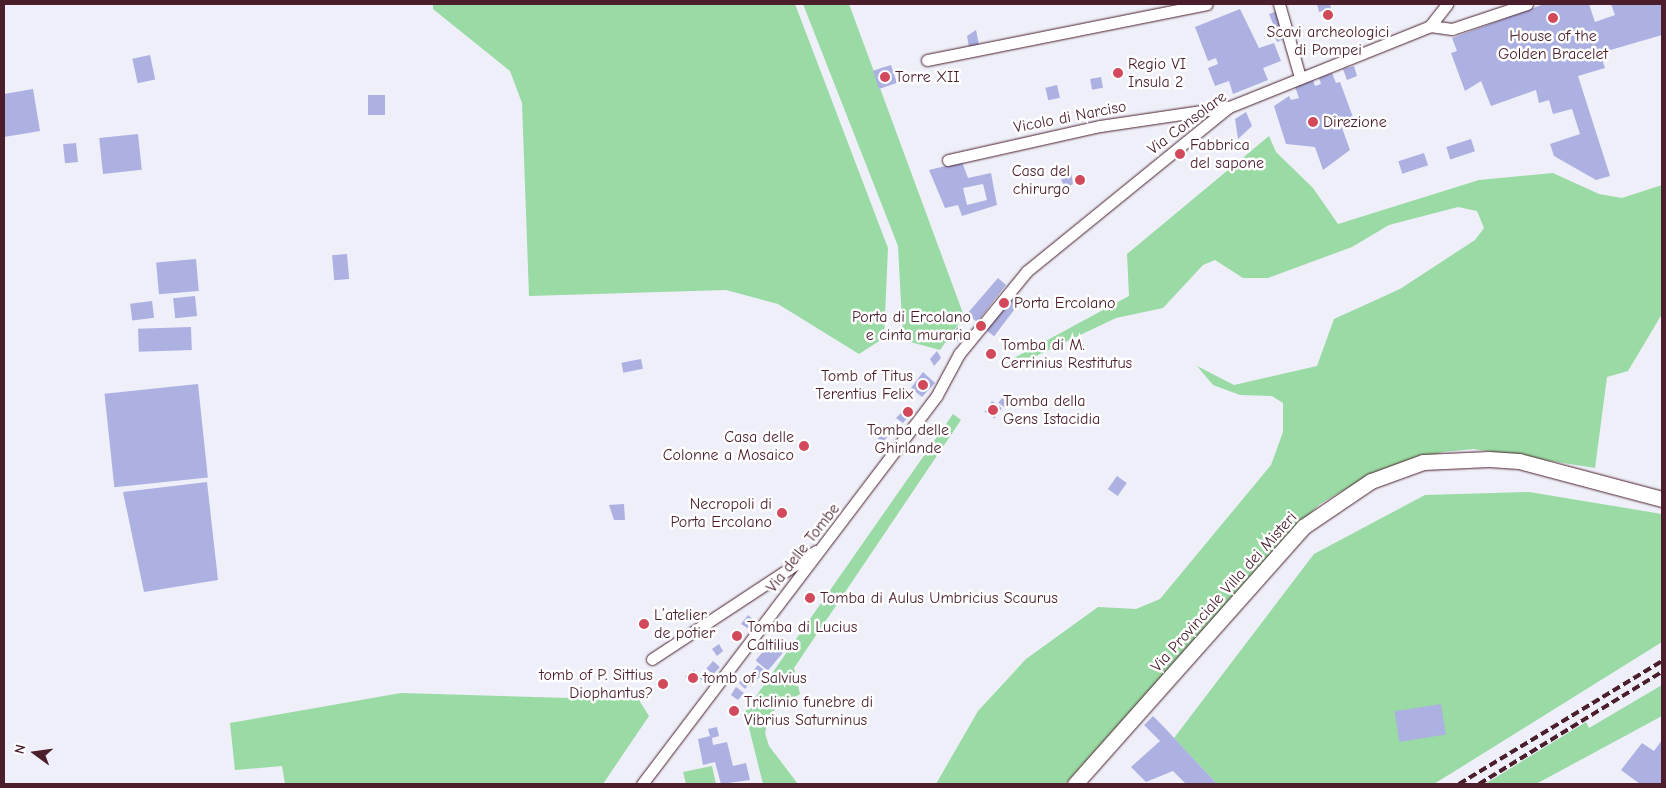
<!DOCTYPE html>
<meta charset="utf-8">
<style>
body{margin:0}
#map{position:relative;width:1666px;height:788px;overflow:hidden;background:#eeeff9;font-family:"Comic Neue",sans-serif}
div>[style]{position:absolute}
.green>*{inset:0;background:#9adaa4}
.building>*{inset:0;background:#acb1e2;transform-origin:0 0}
.roads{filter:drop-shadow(0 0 1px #4a1f2b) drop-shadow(0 0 1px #4a1f2b)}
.pedestrian>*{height:11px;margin:-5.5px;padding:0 5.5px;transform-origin:5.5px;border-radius:5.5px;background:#fff}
.minor>*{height:15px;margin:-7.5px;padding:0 7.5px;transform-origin:7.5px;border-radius:7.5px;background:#fff}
.rail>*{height:4px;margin-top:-2px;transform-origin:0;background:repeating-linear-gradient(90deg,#4a1f2b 0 8px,transparent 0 12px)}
.dots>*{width:14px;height:14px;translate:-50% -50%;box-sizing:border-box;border:2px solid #fff;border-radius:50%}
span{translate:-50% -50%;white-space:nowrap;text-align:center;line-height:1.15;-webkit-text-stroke:5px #fff;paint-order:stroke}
.poi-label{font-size:16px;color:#4a1f2b}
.left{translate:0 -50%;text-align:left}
.right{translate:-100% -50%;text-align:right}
.street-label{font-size:16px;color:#4a1f2b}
.frame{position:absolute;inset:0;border:5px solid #4a1f2b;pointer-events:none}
.north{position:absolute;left:10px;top:728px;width:50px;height:50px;-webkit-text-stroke:4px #fff;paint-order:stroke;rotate:284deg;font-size:14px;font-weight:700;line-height:20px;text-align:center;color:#4a1f2b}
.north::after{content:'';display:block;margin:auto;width:18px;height:22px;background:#4a1f2b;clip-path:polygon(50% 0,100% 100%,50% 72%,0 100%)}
</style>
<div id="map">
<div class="green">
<i style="clip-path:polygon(433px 4px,795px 4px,888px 248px,884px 338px,859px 354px,778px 304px,726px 290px,529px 296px,522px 103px,510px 71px,433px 9px)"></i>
<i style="clip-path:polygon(803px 4px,849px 4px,964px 316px,940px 350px,903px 340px,898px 246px)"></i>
<i style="clip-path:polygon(1269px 136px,1276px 152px,1313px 188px,1338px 224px,1479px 180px,1553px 173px,1599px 194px,1622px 198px,1662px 185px,1662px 314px,1628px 371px,1607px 377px,1595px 468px,1474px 449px,1443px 452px,1368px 476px,1320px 504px,1303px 520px,1065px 784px,936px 784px,978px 711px,1026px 659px,1098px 607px,1136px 609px,1160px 599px,1271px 465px,1283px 432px,1283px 403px,1272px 396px,1240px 395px,1213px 385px,1197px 366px,1234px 385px,1317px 366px,1334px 319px,1400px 289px,1475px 240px,1484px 228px,1477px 211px,1458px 207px,1389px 225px,1352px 247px,1268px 278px,1243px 278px,1215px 260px,1203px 265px,1163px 308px,1116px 318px,1017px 365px,1014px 358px,1129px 296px,1127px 254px)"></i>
<i style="clip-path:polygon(953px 414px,961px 420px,794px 668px,800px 694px,770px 713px,765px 733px,769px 746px,798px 784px,763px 784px,745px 712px)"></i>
<i style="clip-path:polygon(1529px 492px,1662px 514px,1662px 642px,1434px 784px,1217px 784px,1174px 738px,1314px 554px,1425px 495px)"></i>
<i style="clip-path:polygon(1662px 685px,1662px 716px,1536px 784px,1485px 784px,1586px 722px,1589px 728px)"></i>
<i style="clip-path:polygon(401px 693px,639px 700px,649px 716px,603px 784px,285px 784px,282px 766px,235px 770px,230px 723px)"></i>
<i style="clip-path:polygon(712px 766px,716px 784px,686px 784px,683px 772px)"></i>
</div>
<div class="building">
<i style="clip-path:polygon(1317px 4px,1330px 4px,1331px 9px,1319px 12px)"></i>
<i style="clip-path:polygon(1544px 4px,1589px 4px,1595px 22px,1615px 15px,1611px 4px,1662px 4px,1662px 35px,1600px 53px,1605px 68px,1578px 76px,1610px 176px,1596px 180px,1554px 156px,1550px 144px,1580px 134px,1572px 109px,1553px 114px,1549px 100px,1539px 103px,1536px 90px,1491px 106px,1481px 81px,1465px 91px,1451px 53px,1457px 51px,1452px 38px)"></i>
<i style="clip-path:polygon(1240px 9px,1259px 48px,1274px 43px,1281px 61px,1263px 68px,1268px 80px,1233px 94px,1229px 81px,1215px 86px,1208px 68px,1218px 64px,1216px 58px,1208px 61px,1195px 27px)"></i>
<i style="clip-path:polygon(1277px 11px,1283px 31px,1277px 33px,1269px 14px)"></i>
<i style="clip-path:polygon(976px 30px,979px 45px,969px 47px,967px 36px)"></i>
<i style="clip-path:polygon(1282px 31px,1284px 39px,1277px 42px,1274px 35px)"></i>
<i style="left:150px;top:55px;width:25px;height:18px;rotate:78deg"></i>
<i style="left:891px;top:65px;width:19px;height:19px;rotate:72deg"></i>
<i style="clip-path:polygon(1354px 66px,1357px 76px,1347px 80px,1343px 69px)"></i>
<i style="clip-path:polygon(1332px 73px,1336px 83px,1340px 82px,1354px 120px,1341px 125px,1350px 150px,1323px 170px,1315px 147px,1286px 144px,1274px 106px,1289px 96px,1291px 100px,1299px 98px,1295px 87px,1313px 80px,1315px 86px,1321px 84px,1319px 78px)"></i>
<i style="left:1101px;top:77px;width:11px;height:11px;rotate:80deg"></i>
<i style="left:1057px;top:85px;width:13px;height:12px;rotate:77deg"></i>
<i style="clip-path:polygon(33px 89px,40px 131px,4px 137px,4px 94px)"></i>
<i style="left:368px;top:95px;width:17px;height:20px"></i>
<i style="clip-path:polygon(1246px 112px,1252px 126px,1238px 139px,1235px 119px)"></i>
<i style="left:138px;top:134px;width:36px;height:39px;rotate:84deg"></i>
<i style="left:1471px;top:139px;width:13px;height:26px;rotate:72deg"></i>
<i style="left:76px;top:143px;width:19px;height:13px;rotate:84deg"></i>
<i style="left:1424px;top:153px;width:13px;height:27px;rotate:72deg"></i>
<i style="clip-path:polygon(evenodd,962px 162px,968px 178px,991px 173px,997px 205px,962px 216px,958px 205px,945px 208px,929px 170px,962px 162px,983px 184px,987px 200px,967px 205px,963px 188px,983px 184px)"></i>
<i style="clip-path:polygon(1071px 171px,1073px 184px,1066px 188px,1061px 180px)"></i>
<i style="left:347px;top:254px;width:25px;height:15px;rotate:85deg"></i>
<i style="left:196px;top:259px;width:32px;height:40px;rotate:85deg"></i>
<i style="clip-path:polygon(998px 278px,1006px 285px,977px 322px,967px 314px)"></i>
<i style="left:1015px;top:292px;width:10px;height:48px;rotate:37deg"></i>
<i style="left:195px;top:296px;width:20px;height:22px;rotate:84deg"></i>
<i style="left:152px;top:301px;width:17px;height:22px;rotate:83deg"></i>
<i style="left:191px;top:327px;width:23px;height:53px;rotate:88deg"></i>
<i style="left:957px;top:327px;width:8px;height:13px;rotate:30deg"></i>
<i style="clip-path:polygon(937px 351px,941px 358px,934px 366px,930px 359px)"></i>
<i style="left:641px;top:359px;width:10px;height:20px;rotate:79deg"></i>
<i style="clip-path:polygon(923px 372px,935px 383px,922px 397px,911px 388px)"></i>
<i style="left:198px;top:384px;width:94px;height:94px;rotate:84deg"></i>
<i style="left:1002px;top:398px;width:9px;height:6px;rotate:36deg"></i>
<i style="left:992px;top:401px;width:12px;height:13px;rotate:35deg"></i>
<i style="clip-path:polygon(908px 406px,914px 410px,903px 423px,896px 418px)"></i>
<i style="clip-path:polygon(882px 430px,890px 434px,881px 444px,877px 436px)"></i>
<i style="left:1117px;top:476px;width:12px;height:16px;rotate:35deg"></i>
<i style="clip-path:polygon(207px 482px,218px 580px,144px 592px,123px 492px)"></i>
<i style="clip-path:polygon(624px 504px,625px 520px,614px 520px,609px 505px)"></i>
<i style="clip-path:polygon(748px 615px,755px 621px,749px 629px,741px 624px)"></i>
<i style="clip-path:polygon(789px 623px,794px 627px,789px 634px,783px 630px)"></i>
<i style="left:736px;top:629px;width:10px;height:10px;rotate:37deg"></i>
<i style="left:771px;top:642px;width:16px;height:24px;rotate:40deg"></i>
<i style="clip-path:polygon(719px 644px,723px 651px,717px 656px,712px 649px)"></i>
<i style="left:713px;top:661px;width:9px;height:10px;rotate:41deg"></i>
<i style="left:758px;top:665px;width:9px;height:11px;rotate:41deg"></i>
<i style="left:694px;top:670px;width:10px;height:11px;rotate:53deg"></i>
<i style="left:706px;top:673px;width:8px;height:8px;rotate:50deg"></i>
<i style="clip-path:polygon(746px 675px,752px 680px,745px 689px,739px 683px)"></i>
<i style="clip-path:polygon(736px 687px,744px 693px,738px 700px,731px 695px)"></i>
<i style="left:1441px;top:704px;width:31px;height:47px;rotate:81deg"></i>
<i style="clip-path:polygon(1153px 716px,1163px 726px,1217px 784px,1186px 784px,1173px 771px,1146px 782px,1131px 767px,1160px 741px,1144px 725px)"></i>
<i style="clip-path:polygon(717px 727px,719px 736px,712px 738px,713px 745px,727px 742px,733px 766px,746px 763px,750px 780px,721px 784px,715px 762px,703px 765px,698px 739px,710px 736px,708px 729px)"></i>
<i style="clip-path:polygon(1662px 740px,1662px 784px,1640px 784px,1621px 770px,1642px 743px,1654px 751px)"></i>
</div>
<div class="roads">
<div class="pedestrian">
<i style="left:1279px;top:4px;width:76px;rotate:74deg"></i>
<i style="left:1430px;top:26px;width:22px;rotate:8deg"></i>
<i style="left:1452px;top:29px;width:79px;rotate:-18.4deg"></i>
<i style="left:927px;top:60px;width:285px;rotate:-11.3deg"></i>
<i style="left:948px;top:160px;width:156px;rotate:-12.6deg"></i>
<i style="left:1100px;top:126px;width:130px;rotate:-8.4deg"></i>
<i style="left:652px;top:659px;width:196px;rotate:-33.4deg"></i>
<i style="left:642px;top:784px;width:488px;rotate:-52.8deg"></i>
<i style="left:937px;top:395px;width:47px;rotate:-61.8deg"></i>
<i style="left:959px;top:354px;width:107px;rotate:-50.7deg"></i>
<i style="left:1027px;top:271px;width:260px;rotate:-39.1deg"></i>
<i style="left:1229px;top:107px;width:217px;rotate:-21.9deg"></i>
<i style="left:1430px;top:26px;width:28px;rotate:-52deg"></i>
</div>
<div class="minor">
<i style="left:1075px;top:784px;width:344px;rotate:-48.4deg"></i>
<i style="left:1303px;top:527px;width:82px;rotate:-34.1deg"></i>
<i style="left:1371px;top:481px;width:55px;rotate:-20.1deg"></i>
<i style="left:1423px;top:462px;width:66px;rotate:-2.6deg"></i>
<i style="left:1489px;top:459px;width:30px;rotate:4deg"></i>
<i style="left:1519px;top:461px;width:148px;rotate:14.9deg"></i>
</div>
</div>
<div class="rail">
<i style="left:1459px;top:784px;width:237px;rotate:-31.2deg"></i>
<i style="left:1479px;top:784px;width:215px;rotate:-31.5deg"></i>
</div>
<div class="dots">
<i style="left:1328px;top:15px;background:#d1495b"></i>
<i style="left:1553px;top:18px;background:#d1495b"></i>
<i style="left:1118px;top:73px;background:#d1495b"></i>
<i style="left:885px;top:77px;background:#d1495b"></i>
<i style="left:1313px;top:122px;background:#d1495b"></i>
<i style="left:1180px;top:154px;background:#d1495b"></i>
<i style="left:1080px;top:180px;background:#d1495b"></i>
<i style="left:1004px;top:303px;background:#d1495b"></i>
<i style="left:981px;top:326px;background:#d1495b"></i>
<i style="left:991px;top:354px;background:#d1495b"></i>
<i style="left:923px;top:385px;background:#d1495b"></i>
<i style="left:993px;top:410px;background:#d1495b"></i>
<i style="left:908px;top:412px;background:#d1495b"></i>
<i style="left:804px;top:446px;background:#d1495b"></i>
<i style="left:782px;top:513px;background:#d1495b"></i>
<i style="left:810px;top:598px;background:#d1495b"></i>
<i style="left:644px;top:624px;background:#d1495b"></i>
<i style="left:737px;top:636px;background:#d1495b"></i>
<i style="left:693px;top:678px;background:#d1495b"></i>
<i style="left:663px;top:684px;background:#d1495b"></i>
<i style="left:734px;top:711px;background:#d1495b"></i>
</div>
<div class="poi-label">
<span style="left:1328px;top:41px">Scavi archeologici<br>di Pompei</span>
<span style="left:1553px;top:45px">House of the<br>Golden Bracelet</span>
<span class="left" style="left:1128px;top:73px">Regio VI<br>Insula 2</span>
<span class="left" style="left:895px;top:77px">Torre XII</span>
<span class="left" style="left:1323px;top:122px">Direzione</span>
<span class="left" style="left:1190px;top:154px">Fabbrica<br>del sapone</span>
<span class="right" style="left:1070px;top:180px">Casa del<br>chirurgo</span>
<span class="left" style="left:1014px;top:303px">Porta Ercolano</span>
<span class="right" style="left:971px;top:326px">Porta di Ercolano<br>e cinta muraria</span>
<span class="left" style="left:1001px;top:354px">Tomba di M.<br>Cerrinius Restitutus</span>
<span class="right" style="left:913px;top:385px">Tomb of Titus<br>Terentius Felix</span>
<span class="left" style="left:1003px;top:410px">Tomba della<br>Gens Istacidia</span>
<span style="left:908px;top:439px">Tomba delle<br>Ghirlande</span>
<span class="right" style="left:794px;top:446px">Casa delle<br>Colonne a Mosaico</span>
<span class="right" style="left:772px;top:513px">Necropoli di<br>Porta Ercolano</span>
<span class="left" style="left:820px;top:598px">Tomba di Aulus Umbricius Scaurus</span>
<span class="left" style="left:654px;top:624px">L’atelier<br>de potier</span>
<span class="left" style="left:747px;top:636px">Tomba di Lucius<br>Caltilius</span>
<span class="right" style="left:653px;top:684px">tomb of P. Sittius<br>Diophantus?</span>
<span class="left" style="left:703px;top:678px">tomb of Salvius</span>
<span class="left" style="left:744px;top:711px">Triclinio funebre di<br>Vibrius Saturninus</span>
</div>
<div class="street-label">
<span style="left:1070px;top:117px;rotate:-11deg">Vicolo di Narciso</span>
<span style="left:1187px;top:123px;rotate:-37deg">Via Consolare</span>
<span style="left:803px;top:548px;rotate:-52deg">Via delle Tombe</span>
<span style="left:1224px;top:592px;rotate:-48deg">Via Provinciale Villa dei Misteri</span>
</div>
<div class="frame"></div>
<div class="north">N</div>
</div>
